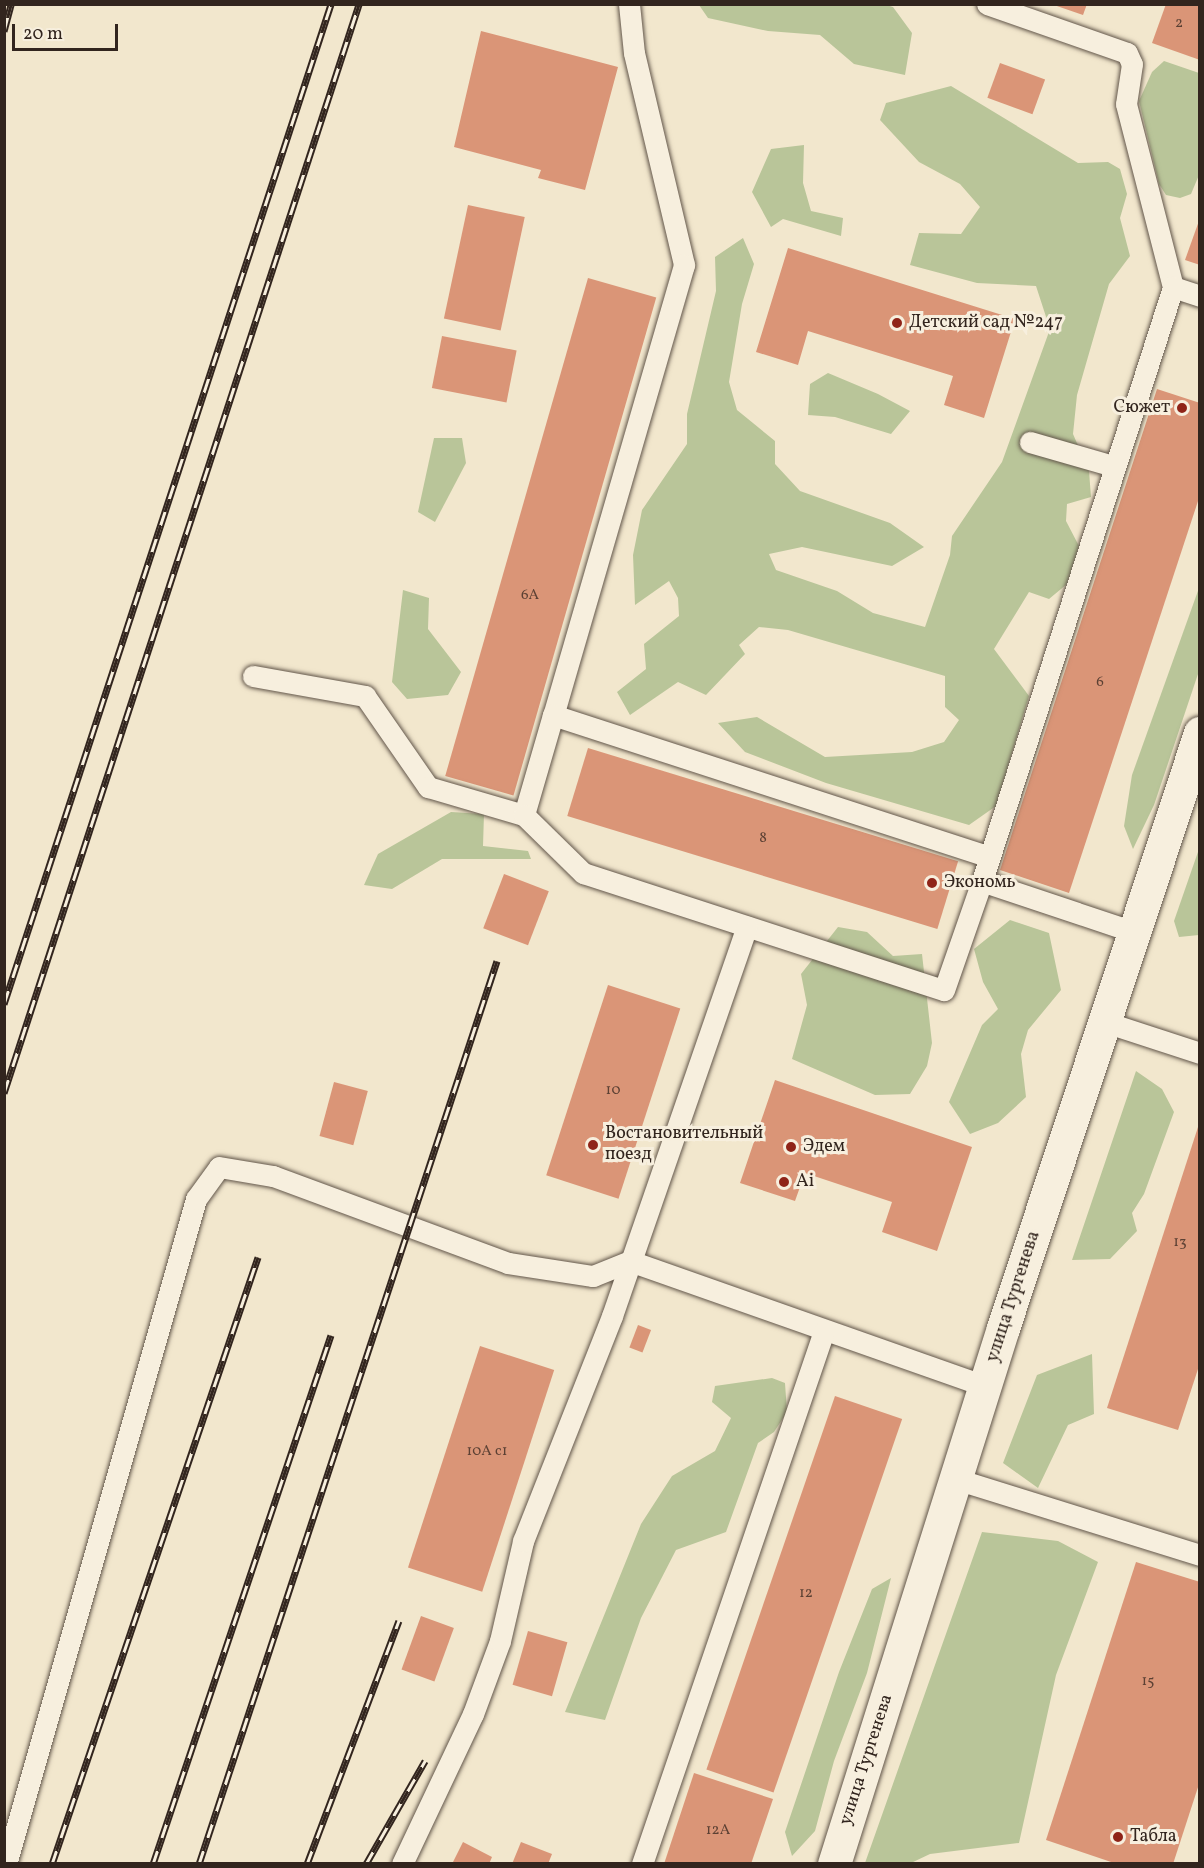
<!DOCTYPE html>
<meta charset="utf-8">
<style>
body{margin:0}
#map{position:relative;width:1204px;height:1868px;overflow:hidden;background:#f2e7cd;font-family:Vollkorn,serif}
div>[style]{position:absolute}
.green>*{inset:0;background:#b9c599}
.building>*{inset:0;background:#da9577;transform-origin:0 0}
.roads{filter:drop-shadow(0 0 2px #62564a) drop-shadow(0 0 2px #62564a)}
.lane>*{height:21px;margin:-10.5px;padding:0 10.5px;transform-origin:10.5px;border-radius:10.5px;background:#f7efde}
.secondary>*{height:33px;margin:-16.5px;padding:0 16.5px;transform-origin:16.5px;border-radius:16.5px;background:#f7efde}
.rail>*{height:7px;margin-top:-3.5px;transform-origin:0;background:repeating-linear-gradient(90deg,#f7efde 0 14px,#32251e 0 28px);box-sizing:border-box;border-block:2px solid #32251e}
.dots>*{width:16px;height:16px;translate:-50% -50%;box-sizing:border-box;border:3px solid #f7efde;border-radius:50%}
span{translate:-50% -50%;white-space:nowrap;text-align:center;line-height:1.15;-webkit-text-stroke:6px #f7efde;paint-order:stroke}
.number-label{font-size:15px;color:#5c4134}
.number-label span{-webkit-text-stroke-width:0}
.poi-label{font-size:18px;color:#32251e}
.left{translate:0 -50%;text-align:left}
.right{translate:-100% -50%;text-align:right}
.street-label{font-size:18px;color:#32251e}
.frame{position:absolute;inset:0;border:6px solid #32251e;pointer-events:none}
.scale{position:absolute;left:12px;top:24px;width:106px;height:27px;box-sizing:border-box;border:3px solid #32251e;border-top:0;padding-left:8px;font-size:18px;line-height:21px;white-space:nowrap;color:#32251e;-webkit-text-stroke:4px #f7efde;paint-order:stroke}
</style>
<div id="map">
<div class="green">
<i style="clip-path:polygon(883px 4px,893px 7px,912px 33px,905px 75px,854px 64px,820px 35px,768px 31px,708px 18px,699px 5px)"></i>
<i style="clip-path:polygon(1164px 61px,1199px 73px,1199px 175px,1191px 194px,1180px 198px,1166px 195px,1159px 184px,1139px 101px,1152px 72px)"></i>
<i style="clip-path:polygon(951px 86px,1078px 163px,1108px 162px,1120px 169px,1127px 194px,1120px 218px,1130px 256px,1109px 284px,1077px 395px,1073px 434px,1089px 471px,1091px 497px,1067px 504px,1066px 521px,1079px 546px,1067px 584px,1049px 599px,1029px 592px,994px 649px,1029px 696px,996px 806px,969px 825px,826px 783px,745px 752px,718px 723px,757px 717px,825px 757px,912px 752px,944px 742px,959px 720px,945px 707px,945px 676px,788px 630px,759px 627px,739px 645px,745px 654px,706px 695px,678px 682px,630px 715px,617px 692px,646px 669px,644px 644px,679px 616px,678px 598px,669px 581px,635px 605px,633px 555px,642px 510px,687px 444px,687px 414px,716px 291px,715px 257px,743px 238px,754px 264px,742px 304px,729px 382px,737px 410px,775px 441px,775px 464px,800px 491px,890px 523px,924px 547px,892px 566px,802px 547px,769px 554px,776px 570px,837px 591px,873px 613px,925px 627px,950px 555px,952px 536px,1002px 462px,1050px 329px,1036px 286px,977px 283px,910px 265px,919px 233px,961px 234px,980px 207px,960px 184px,919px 162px,880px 120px,886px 103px)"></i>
<i style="clip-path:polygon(804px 145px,803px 183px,811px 211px,843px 218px,841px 236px,783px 219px,771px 227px,752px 192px,771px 149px)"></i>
<i style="clip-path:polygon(828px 373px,878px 394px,910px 411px,891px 434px,835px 417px,808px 415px,810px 384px)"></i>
<i style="clip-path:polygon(434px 438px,462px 438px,466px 463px,435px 522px,418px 512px)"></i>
<i style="clip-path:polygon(1199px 588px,1199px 671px,1154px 805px,1133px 849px,1124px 826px,1132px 775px)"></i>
<i style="clip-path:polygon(403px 590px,429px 598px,428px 629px,461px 672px,448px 695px,407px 699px,392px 682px)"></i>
<i style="clip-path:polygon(451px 812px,484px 814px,483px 846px,528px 851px,531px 859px,442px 859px,392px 889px,364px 885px,378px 854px)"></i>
<i style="clip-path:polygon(1199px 849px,1199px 935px,1179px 937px,1174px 921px)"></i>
<i style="clip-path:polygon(1010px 920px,1049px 933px,1061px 990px,1028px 1030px,1021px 1054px,1026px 1097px,998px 1123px,970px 1134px,949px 1102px,982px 1025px,998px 1009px,983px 982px,974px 949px)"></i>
<i style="clip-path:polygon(838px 927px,867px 932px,893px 956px,922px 954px,932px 1043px,927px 1066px,910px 1094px,875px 1095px,792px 1059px,807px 1005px,801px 974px)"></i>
<i style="clip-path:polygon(1136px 1071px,1162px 1089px,1174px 1112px,1144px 1194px,1132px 1213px,1137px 1231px,1110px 1259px,1072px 1260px)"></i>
<i style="clip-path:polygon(1092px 1354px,1094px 1414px,1068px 1425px,1038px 1488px,1003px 1463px,1037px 1375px)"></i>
<i style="clip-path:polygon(772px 1378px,785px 1383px,787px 1412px,774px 1432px,758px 1443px,726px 1532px,676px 1550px,641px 1618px,605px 1720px,565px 1712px,641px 1524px,672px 1476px,715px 1451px,731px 1418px,712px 1402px,715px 1386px)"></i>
<i style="clip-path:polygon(982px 1532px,1058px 1541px,1098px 1562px,1056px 1675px,1019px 1843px,930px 1854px,911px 1863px,865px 1863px)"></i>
<i style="clip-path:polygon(891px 1578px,867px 1673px,834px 1761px,815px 1831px,792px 1856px,785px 1832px,839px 1672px,872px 1589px)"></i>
</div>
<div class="building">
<i style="clip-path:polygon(1051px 4px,1087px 4px,1083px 15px)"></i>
<i style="clip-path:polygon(1166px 4px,1200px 4px,1200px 60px,1152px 43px)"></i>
<i style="clip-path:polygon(481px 31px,618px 67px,585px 190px,538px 178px,541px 170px,454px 147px)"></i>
<i style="left:1000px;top:63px;width:48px;height:37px;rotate:20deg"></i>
<i style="left:468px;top:205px;width:58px;height:116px;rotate:12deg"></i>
<i style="clip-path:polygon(1200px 218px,1200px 265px,1185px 260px)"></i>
<i style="clip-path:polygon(788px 248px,1015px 319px,984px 418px,944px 405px,953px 376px,808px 331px,798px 365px,756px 352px)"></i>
<i style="left:588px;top:278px;width:71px;height:518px;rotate:16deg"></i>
<i style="left:442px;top:336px;width:76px;height:53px;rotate:11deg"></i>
<i style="clip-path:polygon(1157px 389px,1200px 403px,1200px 495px,1069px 893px,1000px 870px)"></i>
<i style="left:588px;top:748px;width:387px;height:71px;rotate:17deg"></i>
<i style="left:504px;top:874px;width:48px;height:58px;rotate:21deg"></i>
<i style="left:608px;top:985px;width:76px;height:200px;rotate:18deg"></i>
<i style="clip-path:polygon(775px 1080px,972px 1147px,937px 1251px,882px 1232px,892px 1202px,805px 1173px,795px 1201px,740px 1183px)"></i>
<i style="left:334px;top:1082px;width:35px;height:56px;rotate:15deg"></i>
<i style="clip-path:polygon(1199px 1124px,1200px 1363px,1178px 1430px,1107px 1408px)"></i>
<i style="left:638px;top:1325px;width:14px;height:24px;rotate:21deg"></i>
<i style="left:480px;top:1346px;width:78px;height:233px;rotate:18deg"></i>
<i style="left:835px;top:1396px;width:71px;height:395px;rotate:19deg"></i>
<i style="clip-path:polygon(1136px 1562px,1200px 1582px,1200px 1781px,1173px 1864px,1117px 1864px,1046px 1840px)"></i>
<i style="left:421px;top:1616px;width:35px;height:57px;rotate:20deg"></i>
<i style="left:528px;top:1631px;width:41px;height:56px;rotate:16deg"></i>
<i style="clip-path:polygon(694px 1773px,773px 1799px,751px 1864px,664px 1864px)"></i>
<i style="clip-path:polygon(463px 1842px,492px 1857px,489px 1864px,452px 1864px)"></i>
<i style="clip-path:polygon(521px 1842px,552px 1854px,548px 1864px,512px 1864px)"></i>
</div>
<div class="roads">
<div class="lane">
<i style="left:629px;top:4px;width:49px;rotate:84.2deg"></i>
<i style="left:634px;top:53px;width:218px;rotate:76.7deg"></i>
<i style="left:684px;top:265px;width:469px;rotate:106.2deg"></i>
<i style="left:553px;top:715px;width:457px;rotate:18deg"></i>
<i style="left:987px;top:4px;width:148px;rotate:19.3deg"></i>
<i style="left:1127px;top:53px;width:12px;rotate:66deg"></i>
<i style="left:1132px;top:64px;width:40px;rotate:98.5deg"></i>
<i style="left:1126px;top:104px;width:189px;rotate:75.6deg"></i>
<i style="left:1173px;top:287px;width:28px;rotate:18deg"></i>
<i style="left:1030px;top:442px;width:86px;rotate:16.1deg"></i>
<i style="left:253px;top:676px;width:114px;rotate:10.1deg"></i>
<i style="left:365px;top:696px;width:111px;rotate:55.3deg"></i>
<i style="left:428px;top:787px;width:100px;rotate:16.3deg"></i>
<i style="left:553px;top:715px;width:104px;rotate:106.2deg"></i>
<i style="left:524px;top:815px;width:83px;rotate:44.5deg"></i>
<i style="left:583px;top:873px;width:379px;rotate:18deg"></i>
<i style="left:944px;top:990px;width:115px;rotate:-70.8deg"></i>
<i style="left:1134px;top:932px;width:160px;rotate:-161.5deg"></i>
<i style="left:982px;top:881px;width:624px;rotate:-72.17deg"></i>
<i style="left:1105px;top:1022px;width:100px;rotate:18.1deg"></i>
<i style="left:956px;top:1479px;width:256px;rotate:17.3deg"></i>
<i style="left:6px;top:1864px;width:692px;rotate:-74.05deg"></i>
<i style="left:196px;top:1199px;width:39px;rotate:-54deg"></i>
<i style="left:219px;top:1167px;width:55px;rotate:9.5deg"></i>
<i style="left:273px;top:1176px;width:251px;rotate:20.3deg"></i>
<i style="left:508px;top:1263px;width:86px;rotate:8.7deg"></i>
<i style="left:593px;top:1276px;width:40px;rotate:-22deg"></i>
<i style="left:630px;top:1261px;width:376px;rotate:19.4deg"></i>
<i style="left:402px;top:1864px;width:166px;rotate:-64.7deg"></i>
<i style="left:473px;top:1714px;width:78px;rotate:-69.7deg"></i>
<i style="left:500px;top:1641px;width:103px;rotate:-77deg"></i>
<i style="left:523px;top:1541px;width:242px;rotate:-68.4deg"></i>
<i style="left:612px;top:1316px;width:412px;rotate:-70.9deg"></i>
<i style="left:642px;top:1864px;width:563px;rotate:-71.15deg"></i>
</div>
<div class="secondary">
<i style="left:834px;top:1864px;width:562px;rotate:-72.5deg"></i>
<i style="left:1003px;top:1328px;width:627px;rotate:-71.68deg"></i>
</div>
</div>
<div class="rail">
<i style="left:4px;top:31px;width:28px;rotate:-75deg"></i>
<i style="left:4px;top:1004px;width:1052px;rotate:-71.89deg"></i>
<i style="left:4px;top:1093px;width:1145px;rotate:-71.94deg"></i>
<i style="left:52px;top:1864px;width:641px;rotate:-71.25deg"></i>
<i style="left:153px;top:1864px;width:558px;rotate:-71.4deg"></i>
<i style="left:199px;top:1864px;width:951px;rotate:-71.74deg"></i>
<i style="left:307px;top:1864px;width:260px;rotate:-69.3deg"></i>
<i style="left:366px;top:1864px;width:119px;rotate:-60.2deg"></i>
</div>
<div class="dots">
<i style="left:897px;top:323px;background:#8f2418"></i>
<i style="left:1182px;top:408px;background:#8f2418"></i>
<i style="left:932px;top:883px;background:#8f2418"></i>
<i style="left:593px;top:1145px;background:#8f2418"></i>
<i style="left:791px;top:1147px;background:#8f2418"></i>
<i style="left:784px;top:1182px;background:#8f2418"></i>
<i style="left:1118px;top:1837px;background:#8f2418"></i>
</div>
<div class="number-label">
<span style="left:1179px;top:24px">2</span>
<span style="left:530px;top:596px">6А</span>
<span style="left:1100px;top:683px">6</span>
<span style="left:763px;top:839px">8</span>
<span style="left:613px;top:1091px">10</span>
<span style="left:1180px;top:1243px">13</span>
<span style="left:487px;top:1452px">10А с1</span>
<span style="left:806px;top:1594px">12</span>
<span style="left:1148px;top:1682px">15</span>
<span style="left:718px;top:1831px">12А</span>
</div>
<div class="poi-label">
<span class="left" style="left:909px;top:323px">Детский сад №247</span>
<span class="right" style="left:1170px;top:408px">Сюжет</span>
<span class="left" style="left:944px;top:883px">Экономь</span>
<span class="left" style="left:605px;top:1145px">Востановительный<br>поезд</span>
<span class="left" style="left:803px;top:1147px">Эдем</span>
<span class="left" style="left:796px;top:1182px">Ai</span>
<span class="left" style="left:1130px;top:1837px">Табла</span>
</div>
<div class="street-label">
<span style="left:1014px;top:1297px;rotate:-72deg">улица Тургенева</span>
<span style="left:867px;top:1760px;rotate:-72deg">улица Тургенева</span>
</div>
<div class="frame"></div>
<div class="scale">20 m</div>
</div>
